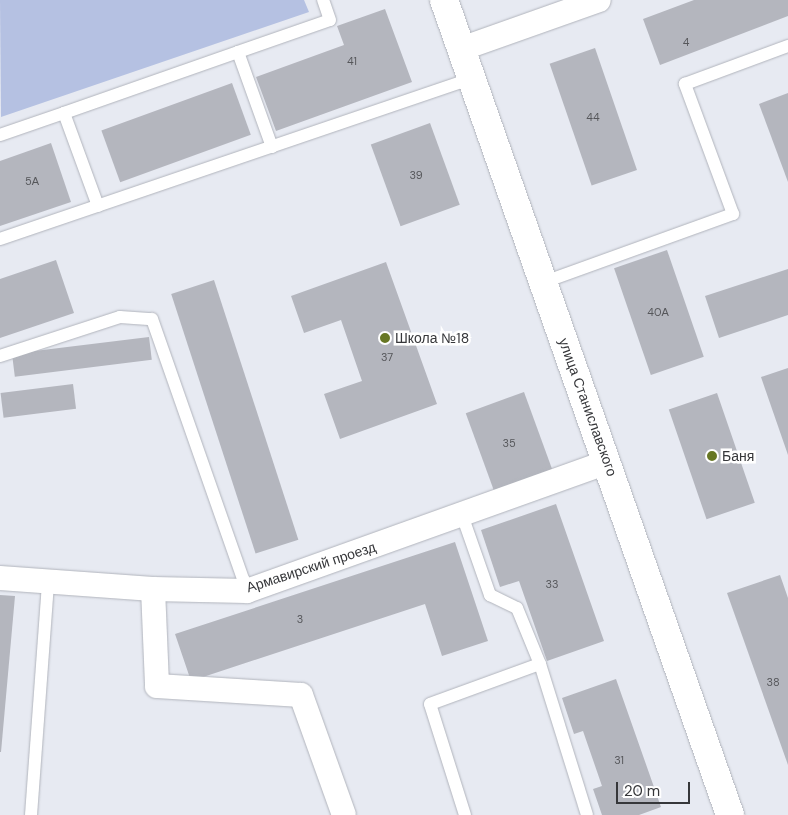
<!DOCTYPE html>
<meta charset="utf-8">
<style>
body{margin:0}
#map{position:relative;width:788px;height:815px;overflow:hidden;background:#e7eaf2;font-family:"DM Sans",sans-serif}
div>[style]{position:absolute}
.green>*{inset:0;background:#b5c1e2}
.building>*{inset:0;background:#b4b6be;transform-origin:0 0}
.roads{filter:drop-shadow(0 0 1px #b1b4bc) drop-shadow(0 0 1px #b1b4bc)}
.service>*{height:12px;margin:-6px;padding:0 6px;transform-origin:6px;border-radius:6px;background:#fff}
.minor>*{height:24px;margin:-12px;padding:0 12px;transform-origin:12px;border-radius:12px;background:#fff}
.secondary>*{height:28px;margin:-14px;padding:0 14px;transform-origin:14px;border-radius:14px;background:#fff}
.dots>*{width:14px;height:14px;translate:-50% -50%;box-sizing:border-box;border:2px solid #fff;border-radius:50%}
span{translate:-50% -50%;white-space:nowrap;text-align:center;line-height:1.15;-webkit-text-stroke:5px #fff;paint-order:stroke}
.number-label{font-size:11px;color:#56575b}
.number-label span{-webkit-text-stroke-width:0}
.poi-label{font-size:14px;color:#36373a}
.left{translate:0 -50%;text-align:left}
.street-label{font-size:14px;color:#36373a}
.scale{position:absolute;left:616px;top:782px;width:74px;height:22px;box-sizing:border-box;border:2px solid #36373a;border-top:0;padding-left:6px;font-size:15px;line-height:18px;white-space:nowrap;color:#36373a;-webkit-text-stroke:4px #fff;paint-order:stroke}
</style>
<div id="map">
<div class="green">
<i style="clip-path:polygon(0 0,304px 0,309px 12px,1px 117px)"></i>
</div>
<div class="building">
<i style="clip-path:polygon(694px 0,788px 0,788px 16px,660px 65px,643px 19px)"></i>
<i style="clip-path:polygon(385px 9px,412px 82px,276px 131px,256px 77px,344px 45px,337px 26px)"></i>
<i style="left:595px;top:48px;width:129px;height:48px;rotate:71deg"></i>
<i style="left:232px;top:83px;width:55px;height:139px;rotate:70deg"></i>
<i style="clip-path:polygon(788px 93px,788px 182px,759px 104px)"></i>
<i style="left:430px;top:123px;width:87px;height:63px;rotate:70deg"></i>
<i style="clip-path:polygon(51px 143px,71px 202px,0 226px,0 161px)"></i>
<i style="left:667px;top:250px;width:113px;height:56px;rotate:71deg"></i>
<i style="clip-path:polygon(56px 260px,74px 313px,0 338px,0 279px)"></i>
<i style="clip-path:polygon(386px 262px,437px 404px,340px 439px,324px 394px,362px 381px,341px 320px,304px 333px,291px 296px)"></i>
<i style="clip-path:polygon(788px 269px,788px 315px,719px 338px,705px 296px)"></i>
<i style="left:214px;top:280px;width:273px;height:45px;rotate:72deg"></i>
<i style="left:149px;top:337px;width:23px;height:138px;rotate:83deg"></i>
<i style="clip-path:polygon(788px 368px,788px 455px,761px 377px)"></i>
<i style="left:73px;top:384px;width:25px;height:73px;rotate:83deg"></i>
<i style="left:524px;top:392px;width:86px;height:62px;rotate:70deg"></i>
<i style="left:717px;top:393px;width:116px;height:51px;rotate:71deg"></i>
<i style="clip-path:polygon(556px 504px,604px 641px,547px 661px,519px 581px,500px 587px,481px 530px)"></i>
<i style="clip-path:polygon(455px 542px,488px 641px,442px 656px,425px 604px,191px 681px,175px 634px)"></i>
<i style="clip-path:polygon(780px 575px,788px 598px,788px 765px,727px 593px)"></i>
<i style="clip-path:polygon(0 595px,15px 596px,1px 752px,0 752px)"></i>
<i style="clip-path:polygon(616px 679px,661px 807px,639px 815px,602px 815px,593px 789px,602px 786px,583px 731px,574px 734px,562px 698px)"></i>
</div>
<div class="roads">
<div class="service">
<i style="left:64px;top:113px;width:184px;rotate:-19.3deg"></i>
<i style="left:0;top:135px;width:68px;rotate:-19deg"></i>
<i style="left:64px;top:113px;width:99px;rotate:69.9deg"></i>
<i style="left:272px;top:147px;width:101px;rotate:-109.7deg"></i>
<i style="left:238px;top:52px;width:97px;rotate:-19.2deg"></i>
<i style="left:330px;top:20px;width:21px;rotate:-109deg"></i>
<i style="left:0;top:239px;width:497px;rotate:-18.8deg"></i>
<i style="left:544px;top:282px;width:201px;rotate:-19.8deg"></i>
<i style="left:733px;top:214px;width:139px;rotate:-110.3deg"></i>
<i style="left:685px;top:84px;width:110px;rotate:-20.3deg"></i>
<i style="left:0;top:356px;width:126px;rotate:-18deg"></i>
<i style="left:120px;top:317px;width:32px;rotate:4deg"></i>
<i style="left:152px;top:319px;width:288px;rotate:70.7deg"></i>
<i style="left:462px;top:515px;width:85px;rotate:70.7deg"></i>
<i style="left:490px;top:595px;width:30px;rotate:26deg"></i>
<i style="left:517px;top:608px;width:61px;rotate:67.7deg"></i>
<i style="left:540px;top:664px;width:158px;rotate:72.7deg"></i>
<i style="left:31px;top:815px;width:234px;rotate:-85.8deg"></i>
<i style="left:465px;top:815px;width:116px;rotate:-107.5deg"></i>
<i style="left:430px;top:704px;width:117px;rotate:-20deg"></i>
</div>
<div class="minor">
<i style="left:461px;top:49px;width:146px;rotate:-19.5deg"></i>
<i style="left:0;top:578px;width:153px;rotate:4.1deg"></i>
<i style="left:153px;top:589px;width:94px;rotate:1.2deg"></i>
<i style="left:247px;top:591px;width:383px;rotate:-19.7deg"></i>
<i style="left:153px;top:589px;width:97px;rotate:87.6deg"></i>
<i style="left:157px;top:686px;width:144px;rotate:3.6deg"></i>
<i style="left:301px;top:695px;width:127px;rotate:70.3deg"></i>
</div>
<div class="secondary">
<i style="left:444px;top:0;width:864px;rotate:70.66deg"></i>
</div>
</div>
<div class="dots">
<i style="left:385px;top:338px;background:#677724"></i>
<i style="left:712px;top:456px;background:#677724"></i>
</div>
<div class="number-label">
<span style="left:686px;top:42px">4</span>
<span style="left:352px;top:61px">41</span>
<span style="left:593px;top:117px">44</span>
<span style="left:416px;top:175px">39</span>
<span style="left:32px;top:181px">5А</span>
<span style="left:658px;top:312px">40А</span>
<span style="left:387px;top:357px">37</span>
<span style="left:509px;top:443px">35</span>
<span style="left:552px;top:584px">33</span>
<span style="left:300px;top:619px">3</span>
<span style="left:773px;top:682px">38</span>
<span style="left:619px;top:760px">31</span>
</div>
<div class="poi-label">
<span class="left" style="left:395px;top:338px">Школа №18</span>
<span class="left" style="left:722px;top:456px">Баня</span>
</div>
<div class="street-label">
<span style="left:588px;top:407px;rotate:70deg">улица Станиславского</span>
<span style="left:311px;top:567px;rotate:-18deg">Армавирский проезд</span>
</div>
<div class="scale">20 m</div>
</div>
